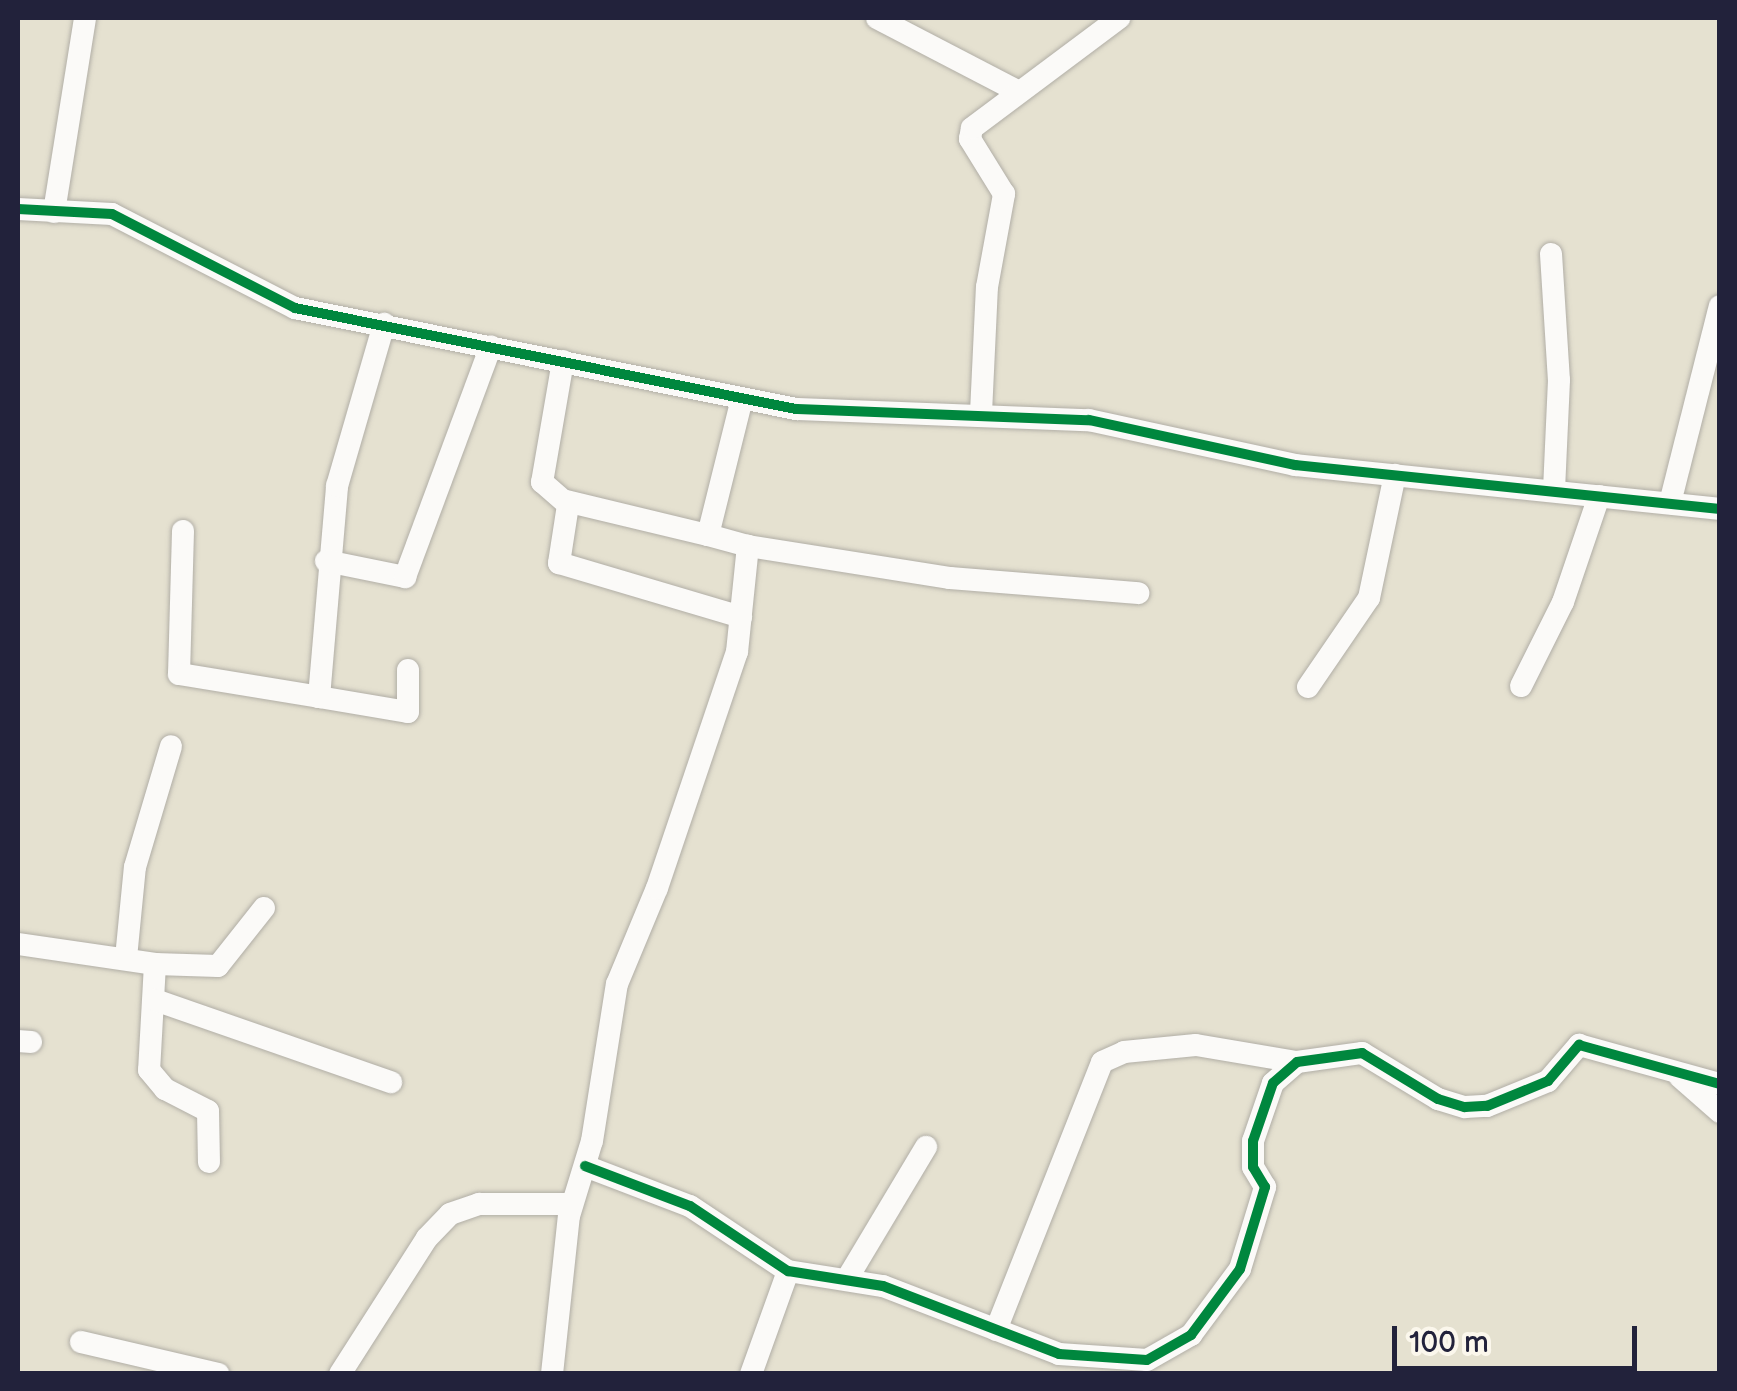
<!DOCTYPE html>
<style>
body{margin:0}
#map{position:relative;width:1737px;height:1391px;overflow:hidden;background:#e5e1d0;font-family:"Balsamiq Sans",sans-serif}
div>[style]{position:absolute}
.roads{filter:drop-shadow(0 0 2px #b1aea6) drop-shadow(0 0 2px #b1aea6)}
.minor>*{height:22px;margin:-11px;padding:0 11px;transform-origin:11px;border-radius:11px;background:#fbfaf8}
.cycleway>*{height:10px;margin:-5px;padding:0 5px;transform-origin:5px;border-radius:5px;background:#00873e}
span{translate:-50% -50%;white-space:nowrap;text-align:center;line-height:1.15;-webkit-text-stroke:9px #fbf7ec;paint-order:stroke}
.frame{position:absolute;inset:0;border:20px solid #22223b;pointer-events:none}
.scale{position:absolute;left:1392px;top:1326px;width:245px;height:45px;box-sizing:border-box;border:5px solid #22223b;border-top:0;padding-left:12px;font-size:30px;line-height:35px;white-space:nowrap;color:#22223b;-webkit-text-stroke:8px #fbf7ec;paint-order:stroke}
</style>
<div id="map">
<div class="roads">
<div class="minor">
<i style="left:877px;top:18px;width:158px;rotate:27.5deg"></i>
<i style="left:18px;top:209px;width:94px;rotate:3deg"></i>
<i style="left:112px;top:214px;width:206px;rotate:27.2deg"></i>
<i style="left:295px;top:308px;width:511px;rotate:11.4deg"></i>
<i style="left:796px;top:409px;width:293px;rotate:2.2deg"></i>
<i style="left:1089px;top:420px;width:211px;rotate:12.3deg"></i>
<i style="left:1295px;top:465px;width:427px;rotate:5.9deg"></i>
<i style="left:54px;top:212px;width:196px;rotate:-80.9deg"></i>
<i style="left:1551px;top:254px;width:126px;rotate:86.4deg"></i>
<i style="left:1559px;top:380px;width:111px;rotate:92.6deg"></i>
<i style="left:563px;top:361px;width:123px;rotate:99.8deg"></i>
<i style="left:542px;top:482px;width:35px;rotate:41deg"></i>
<i style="left:568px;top:505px;width:59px;rotate:98.8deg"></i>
<i style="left:559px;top:563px;width:190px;rotate:16.5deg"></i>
<i style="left:981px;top:413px;width:126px;rotate:-87.3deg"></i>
<i style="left:987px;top:287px;width:95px;rotate:-79.6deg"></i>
<i style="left:1004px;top:194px;width:65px;rotate:-121.7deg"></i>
<i style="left:970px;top:139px;width:11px;rotate:-80deg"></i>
<i style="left:972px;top:128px;width:184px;rotate:-36.8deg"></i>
<i style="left:566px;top:501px;width:146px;rotate:13.5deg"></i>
<i style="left:1670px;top:503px;width:203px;rotate:-75.8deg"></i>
<i style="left:183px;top:531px;width:143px;rotate:91.6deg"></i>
<i style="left:179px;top:674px;width:142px;rotate:9.3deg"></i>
<i style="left:319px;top:697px;width:212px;rotate:-85.1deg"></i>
<i style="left:337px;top:486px;width:169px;rotate:-73.8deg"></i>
<i style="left:748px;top:546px;width:205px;rotate:9deg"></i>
<i style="left:950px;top:578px;width:189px;rotate:4.6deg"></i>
<i style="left:326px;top:561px;width:81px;rotate:11.4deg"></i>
<i style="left:405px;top:577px;width:246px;rotate:-69.6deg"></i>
<i style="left:1521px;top:686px;width:94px;rotate:-63.4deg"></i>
<i style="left:1563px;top:602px;width:112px;rotate:-71.2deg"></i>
<i style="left:1308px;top:687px;width:108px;rotate:-55.6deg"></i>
<i style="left:1369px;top:598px;width:126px;rotate:-78.1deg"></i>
<i style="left:319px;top:697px;width:90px;rotate:9.6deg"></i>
<i style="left:408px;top:712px;width:42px;rotate:-90deg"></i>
<i style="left:18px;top:944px;width:138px;rotate:8.3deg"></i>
<i style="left:155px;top:964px;width:106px;rotate:93.2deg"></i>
<i style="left:149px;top:1070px;width:25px;rotate:50deg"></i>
<i style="left:165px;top:1089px;width:48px;rotate:27.1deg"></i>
<i style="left:208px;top:1111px;width:51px;rotate:88.9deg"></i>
<i style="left:126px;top:958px;width:91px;rotate:-84.4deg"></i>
<i style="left:135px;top:867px;width:126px;rotate:-73.4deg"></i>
<i style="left:155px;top:964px;width:63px;rotate:1.8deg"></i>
<i style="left:218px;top:966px;width:74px;rotate:-51.6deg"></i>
<i style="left:155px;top:1000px;width:250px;rotate:19.2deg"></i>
<i style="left:18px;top:1041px;width:13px;rotate:4deg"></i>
<i style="left:1680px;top:1077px;width:53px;rotate:41.2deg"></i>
<i style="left:585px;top:1166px;width:112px;rotate:20.9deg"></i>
<i style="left:690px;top:1206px;width:118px;rotate:33.6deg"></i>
<i style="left:788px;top:1271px;width:96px;rotate:9deg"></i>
<i style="left:883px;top:1286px;width:189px;rotate:21.1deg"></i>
<i style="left:1059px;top:1354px;width:88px;rotate:3.9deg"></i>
<i style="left:1147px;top:1360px;width:51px;rotate:-29.6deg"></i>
<i style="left:1191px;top:1335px;width:82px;rotate:-53.4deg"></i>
<i style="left:1240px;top:1269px;width:86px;rotate:-73deg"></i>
<i style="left:1265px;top:1187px;width:23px;rotate:-121deg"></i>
<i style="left:1253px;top:1167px;width:26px;rotate:-90deg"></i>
<i style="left:1253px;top:1141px;width:61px;rotate:-71deg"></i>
<i style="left:1273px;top:1083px;width:32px;rotate:-41deg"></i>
<i style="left:1297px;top:1062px;width:66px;rotate:-7.9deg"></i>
<i style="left:1362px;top:1053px;width:89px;rotate:31.2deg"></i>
<i style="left:1438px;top:1099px;width:28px;rotate:17deg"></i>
<i style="left:1465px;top:1107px;width:22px;rotate:-3deg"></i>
<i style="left:1487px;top:1106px;width:66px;rotate:-22.3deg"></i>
<i style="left:1548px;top:1081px;width:48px;rotate:-49.3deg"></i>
<i style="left:1579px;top:1045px;width:146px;rotate:15.5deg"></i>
<i style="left:847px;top:1279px;width:154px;rotate:-59.1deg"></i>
<i style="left:996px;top:1330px;width:288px;rotate:-68.4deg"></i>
<i style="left:1102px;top:1062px;width:24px;rotate:-24deg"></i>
<i style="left:1124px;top:1052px;width:72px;rotate:-5.6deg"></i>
<i style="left:1196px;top:1045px;width:102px;rotate:9.6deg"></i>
<i style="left:81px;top:1342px;width:141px;rotate:13.1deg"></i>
<i style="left:340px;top:1374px;width:161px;rotate:-57.4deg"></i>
<i style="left:427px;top:1238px;width:33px;rotate:-46deg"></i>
<i style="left:450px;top:1214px;width:31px;rotate:-19deg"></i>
<i style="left:479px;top:1204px;width:93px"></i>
<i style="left:552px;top:1374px;width:159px;rotate:-83.9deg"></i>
<i style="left:569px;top:1216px;width:78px;rotate:-73deg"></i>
<i style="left:592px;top:1141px;width:159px;rotate:-81deg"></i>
<i style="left:617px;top:984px;width:104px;rotate:-67.4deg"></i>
<i style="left:657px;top:888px;width:249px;rotate:-71.3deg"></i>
<i style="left:737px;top:652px;width:107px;rotate:-84.1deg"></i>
<i style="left:748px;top:546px;width:41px;rotate:-164.6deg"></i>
<i style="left:708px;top:535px;width:140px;rotate:-76deg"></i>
<i style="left:751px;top:1374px;width:109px;rotate:-70.2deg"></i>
</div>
</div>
<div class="cycleway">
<i style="left:18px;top:209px;width:94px;rotate:3deg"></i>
<i style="left:112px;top:214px;width:206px;rotate:27.2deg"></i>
<i style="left:295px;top:308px;width:511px;rotate:11.4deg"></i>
<i style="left:796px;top:409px;width:293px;rotate:2.2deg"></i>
<i style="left:1089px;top:420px;width:211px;rotate:12.3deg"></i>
<i style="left:1295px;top:465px;width:427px;rotate:5.9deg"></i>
<i style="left:585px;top:1166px;width:112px;rotate:20.9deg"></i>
<i style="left:690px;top:1206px;width:118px;rotate:33.6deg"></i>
<i style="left:788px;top:1271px;width:96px;rotate:9deg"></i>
<i style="left:883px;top:1286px;width:189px;rotate:21.1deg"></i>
<i style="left:1059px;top:1354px;width:88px;rotate:3.9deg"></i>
<i style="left:1147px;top:1360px;width:51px;rotate:-29.6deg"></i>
<i style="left:1191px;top:1335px;width:82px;rotate:-53.4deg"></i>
<i style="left:1240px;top:1269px;width:86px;rotate:-73deg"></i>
<i style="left:1265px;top:1187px;width:23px;rotate:-121deg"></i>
<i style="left:1253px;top:1167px;width:26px;rotate:-90deg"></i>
<i style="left:1253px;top:1141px;width:61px;rotate:-71deg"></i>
<i style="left:1273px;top:1083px;width:32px;rotate:-41deg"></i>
<i style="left:1297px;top:1062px;width:66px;rotate:-7.9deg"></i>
<i style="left:1362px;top:1053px;width:89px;rotate:31.2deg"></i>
<i style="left:1438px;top:1099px;width:28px;rotate:17deg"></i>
<i style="left:1465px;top:1107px;width:22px;rotate:-3deg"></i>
<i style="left:1487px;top:1106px;width:66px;rotate:-22.3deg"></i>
<i style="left:1548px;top:1081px;width:48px;rotate:-49.3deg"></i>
<i style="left:1579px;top:1045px;width:146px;rotate:15.5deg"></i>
</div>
<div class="frame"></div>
<div class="scale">100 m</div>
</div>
